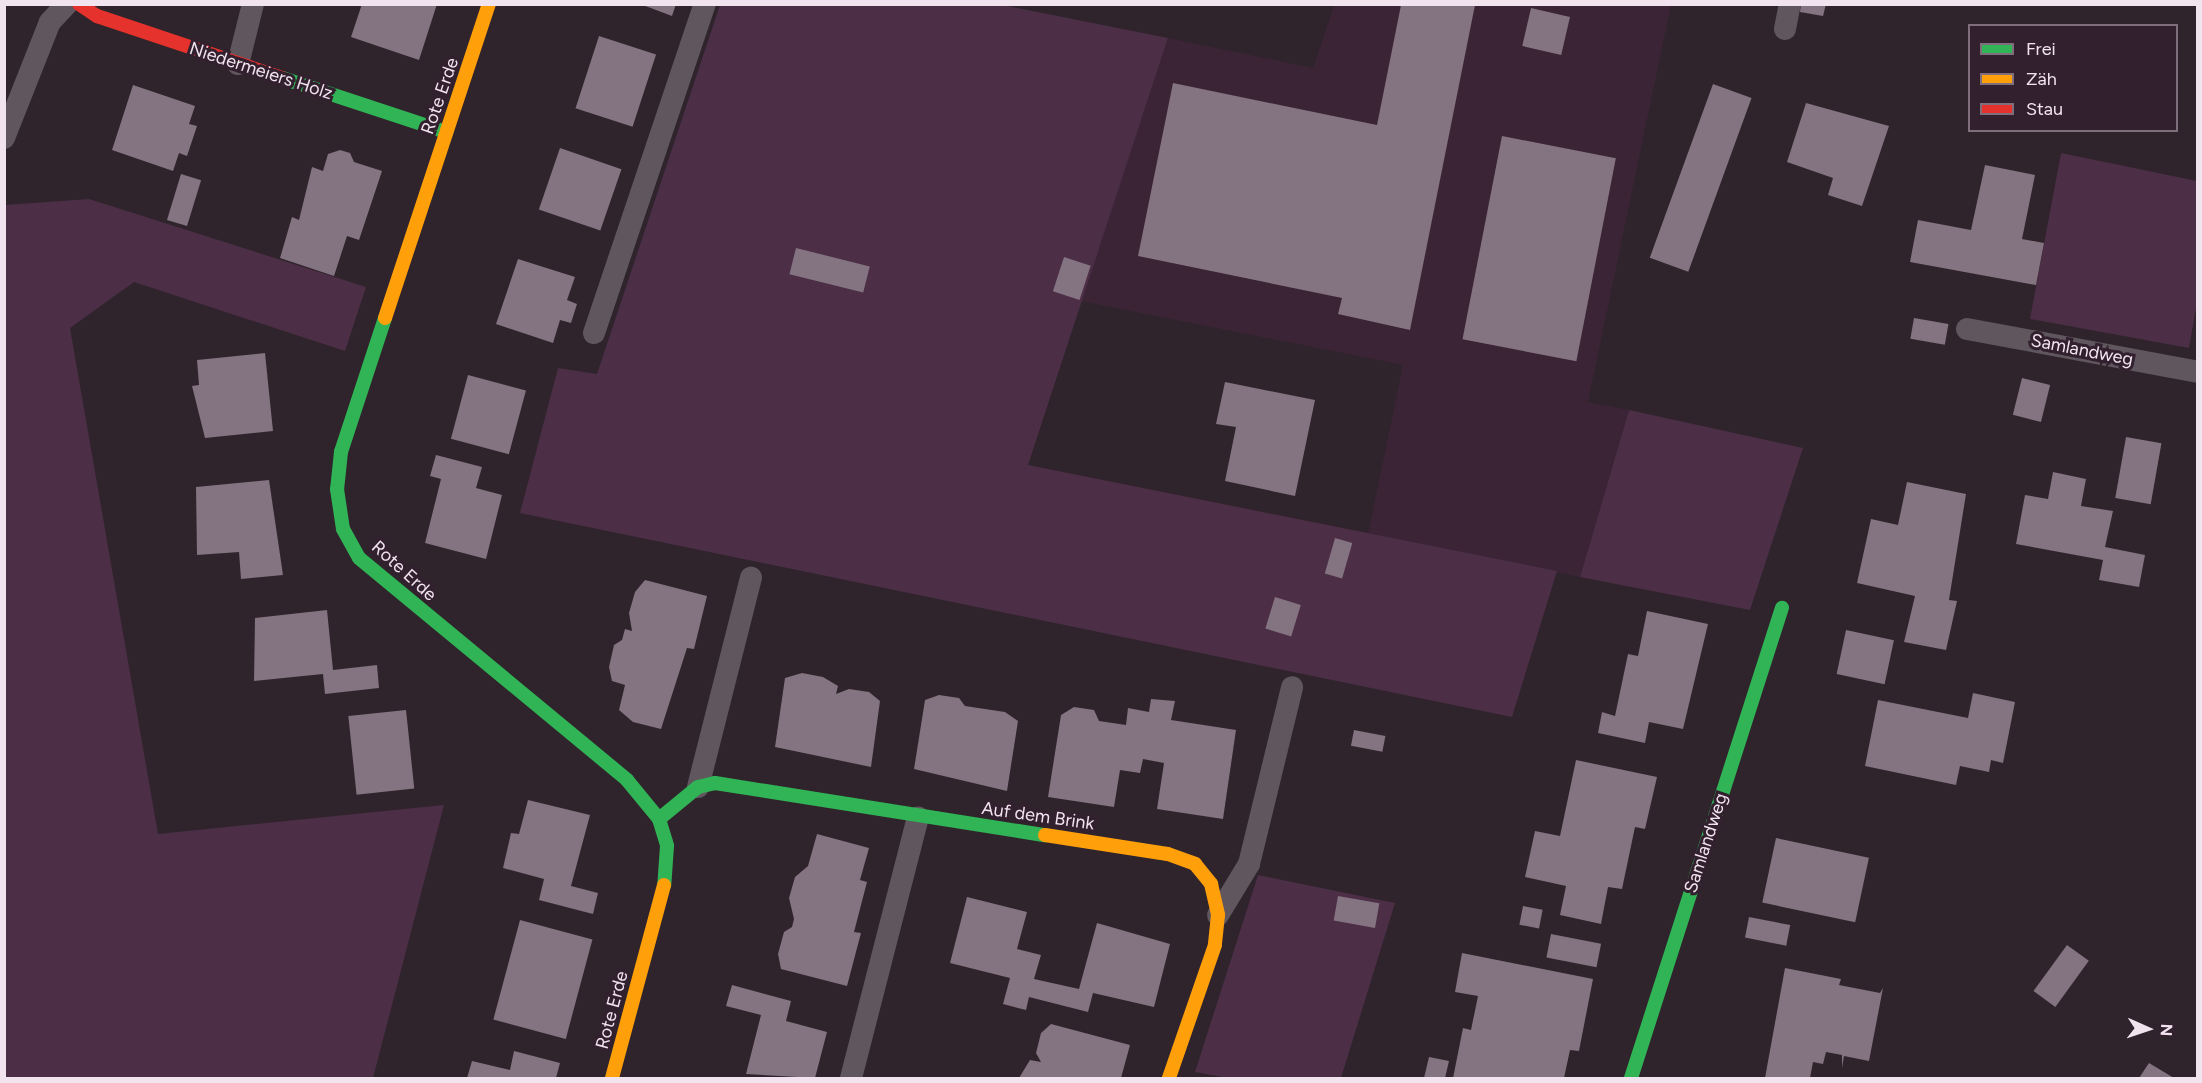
<!DOCTYPE html>
<meta charset="utf-8">
<style>
body{margin:0}
#map{position:relative;width:2202px;height:1083px;overflow:hidden;background:#2f242c;font-family:Figtree,sans-serif}
div>[style]{position:absolute}
.built>*{inset:0;background:#3a2436}
.green>*{inset:0;background:#4c2e46}
.building>*{inset:0;background:#847380;transform-origin:0 0}
.lane>*{height:22px;margin:-11px;padding:0 11px;transform-origin:11px;border-radius:11px;background:#5f565e}
.fast>*{height:14px;margin:-7px;padding:0 7px;transform-origin:7px;border-radius:7px;background:#30b455}
.slow>*{height:14px;margin:-7px;padding:0 7px;transform-origin:7px;border-radius:7px;background:#ff9f0a}
.jam>*{height:14px;margin:-7px;padding:0 7px;transform-origin:7px;border-radius:7px;background:#e5322d}
span{translate:-50% -50%;white-space:nowrap;text-align:center;line-height:1.15;-webkit-text-stroke:6px #33202f;paint-order:stroke}
.street-label{font-size:18px;color:#f1e4ee}
.frame{position:absolute;inset:0;border:6px solid #f1e4ee;pointer-events:none}
.legend{position:absolute;left:1968px;top:24px;width:210px;height:108px;box-sizing:border-box;background:#33202f;border:2px solid #7f6e7b;margin:0;padding:8px 10px;list-style:none;font-size:18px;color:#f1e4ee}
.legend li{display:flex;align-items:center;gap:12px;height:30px}
.legend b{width:30px;border:2px solid #7f6e7b}
.north{position:absolute;left:2118px;top:999px;width:60px;height:60px;-webkit-text-stroke:4px #33202f;paint-order:stroke;rotate:93deg;font-size:16px;font-weight:700;line-height:24px;text-align:center;color:#f1e4ee}
.north::after{content:'';display:block;margin:auto;width:21px;height:27px;background:#f1e4ee;clip-path:polygon(50% 0,100% 100%,50% 72%,0 100%)}
</style>
<div id="map">
<div class="built">
<i style="clip-path:polygon(1334px 5px,1671px 5px,1588px 402px,1629px 410px,1580px 577px,1368px 534px,1403px 365px,1081px 301px,1168px 38px,1313px 68px)"></i>
</div>
<div class="green">
<i style="clip-path:polygon(720px 5px,1002px 5px,1168px 38px,1028px 465px,1557px 571px,1512px 717px,520px 513px,558px 368px,597px 374px)"></i>
<i style="clip-path:polygon(2061px 153px,2197px 181px,2197px 302px,2189px 348px,2030px 319px)"></i>
<i style="clip-path:polygon(89px 199px,366px 287px,345px 351px,134px 282px,70px 328px,158px 834px,444px 805px,373px 1078px,5px 1078px,5px 205px)"></i>
<i style="clip-path:polygon(1629px 410px,1803px 448px,1750px 610px,1580px 577px)"></i>
<i style="clip-path:polygon(1258px 875px,1395px 903px,1341px 1078px,1228px 1078px,1195px 1072px)"></i>
</div>
<div class="building">
<i style="clip-path:polygon(362px 4px,437px 4px,419px 60px,351px 37px)"></i>
<i style="clip-path:polygon(640px 4px,676px 4px,672px 16px)"></i>
<i style="clip-path:polygon(1801px 4px,1826px 4px,1823px 16px,1800px 12px)"></i>
<i style="clip-path:polygon(1401px 5px,1475px 5px,1410px 330px,1338px 314px,1342px 298px,1138px 256px,1173px 83px,1377px 125px)"></i>
<i style="left:1531px;top:8px;width:40px;height:39px;rotate:13deg"></i>
<i style="left:599px;top:36px;width:60px;height:76px;rotate:18deg"></i>
<i style="left:1713px;top:84px;width:41px;height:185px;rotate:20deg"></i>
<i style="clip-path:polygon(133px 85px,195px 106px,189px 124px,197px 126px,187px 156px,179px 153px,173px 171px,112px 150px)"></i>
<i style="clip-path:polygon(1806px 103px,1889px 126px,1862px 206px,1828px 195px,1833px 178px,1787px 162px)"></i>
<i style="left:1502px;top:136px;width:116px;height:207px;rotate:11deg"></i>
<i style="left:560px;top:148px;width:65px;height:65px;rotate:19deg"></i>
<i style="clip-path:polygon(340px 150px,350px 153px,354px 162px,382px 171px,359px 240px,347px 236px,334px 276px,280px 258px,292px 217px,299px 220px,312px 167px,323px 171px,328px 154px)"></i>
<i style="clip-path:polygon(1985px 165px,2035px 175px,2022px 239px,2044px 243px,2036px 285px,1910px 262px,1918px 220px,1971px 230px)"></i>
<i style="left:181px;top:174px;width:21px;height:48px;rotate:17deg"></i>
<i style="left:796px;top:248px;width:76px;height:27px;rotate:14deg"></i>
<i style="left:1064px;top:257px;width:28px;height:36px;rotate:18deg"></i>
<i style="clip-path:polygon(518px 259px,575px 277px,567px 300px,577px 304px,571px 323px,560px 320px,553px 343px,496px 324px)"></i>
<i style="left:1914px;top:318px;width:35px;height:21px;rotate:10deg"></i>
<i style="clip-path:polygon(265px 353px,273px 431px,205px 438px,192px 386px,199px 385px,197px 360px)"></i>
<i style="left:468px;top:375px;width:60px;height:66px;rotate:15deg"></i>
<i style="left:2022px;top:378px;width:29px;height:38px;rotate:14deg"></i>
<i style="clip-path:polygon(1225px 382px,1315px 400px,1295px 496px,1225px 481px,1236px 427px,1216px 424px)"></i>
<i style="left:2126px;top:437px;width:36px;height:62px;rotate:10deg"></i>
<i style="clip-path:polygon(436px 455px,482px 467px,476px 488px,502px 495px,486px 559px,425px 543px,441px 479px,430px 476px)"></i>
<i style="clip-path:polygon(2053px 472px,2086px 479px,2081px 506px,2113px 511px,2105px 547px,2145px 555px,2139px 587px,2099px 580px,2103px 560px,2016px 544px,2025px 495px,2048px 499px)"></i>
<i style="clip-path:polygon(269px 480px,283px 575px,241px 579px,239px 552px,197px 555px,196px 487px)"></i>
<i style="clip-path:polygon(1907px 482px,1966px 494px,1949px 600px,1957px 601px,1946px 650px,1904px 642px,1915px 596px,1857px 583px,1871px 519px,1898px 525px)"></i>
<i style="left:1335px;top:538px;width:18px;height:37px;rotate:16deg"></i>
<i style="clip-path:polygon(645px 580px,707px 596px,694px 649px,687px 648px,661px 729px,633px 722px,619px 710px,625px 685px,612px 681px,609px 667px,614px 645px,622px 640px,625px 629px,632px 631px,629px 613px,635px 592px)"></i>
<i style="left:1275px;top:597px;width:27px;height:33px;rotate:17deg"></i>
<i style="clip-path:polygon(327px 610px,333px 670px,377px 665px,379px 688px,325px 694px,323px 674px,254px 681px,255px 618px)"></i>
<i style="clip-path:polygon(1647px 611px,1708px 624px,1683px 729px,1649px 722px,1645px 743px,1598px 733px,1602px 712px,1615px 716px,1628px 654px,1638px 656px)"></i>
<i style="left:1846px;top:630px;width:49px;height:45px;rotate:12deg"></i>
<i style="clip-path:polygon(802px 673px,823px 677px,838px 686px,836px 694px,849px 689px,869px 692px,880px 701px,871px 767px,775px 747px,785px 678px)"></i>
<i style="clip-path:polygon(1973px 693px,2015px 702px,2003px 763px,1991px 760px,1989px 772px,1960px 766px,1956px 785px,1865px 766px,1878px 700px,1968px 718px)"></i>
<i style="clip-path:polygon(939px 695px,959px 698px,965px 706px,1005px 712px,1018px 721px,1007px 791px,914px 769px,925px 700px)"></i>
<i style="clip-path:polygon(1151px 699px,1175px 701px,1171px 720px,1236px 730px,1223px 819px,1157px 809px,1164px 763px,1143px 759px,1140px 773px,1120px 770px,1114px 807px,1048px 797px,1061px 715px,1074px 707px,1094px 710px,1099px 721px,1126px 725px,1128px 708px,1149px 712px)"></i>
<i style="left:406px;top:710px;width:79px;height:58px;rotate:84deg"></i>
<i style="left:1354px;top:730px;width:32px;height:16px;rotate:11deg"></i>
<i style="clip-path:polygon(1576px 760px,1657px 777px,1645px 829px,1635px 827px,1622px 889px,1608px 887px,1601px 924px,1560px 915px,1566px 886px,1525px 877px,1535px 831px,1560px 836px)"></i>
<i style="clip-path:polygon(528px 800px,590px 815px,571px 886px,598px 893px,593px 914px,539px 900px,544px 879px,503px 868px,511px 833px,519px 834px)"></i>
<i style="clip-path:polygon(817px 834px,869px 848px,860px 880px,867px 882px,854px 932px,861px 933px,847px 986px,781px 969px,778px 954px,784px 932px,792px 927px,794px 919px,789px 898px,795px 877px,808px 866px)"></i>
<i style="left:1776px;top:838px;width:95px;height:66px;rotate:12deg"></i>
<i style="left:1338px;top:896px;width:42px;height:25px;rotate:10deg"></i>
<i style="clip-path:polygon(967px 897px,1027px 912px,1017px 949px,1041px 955px,1034px 979px,1079px 989px,1097px 923px,1170px 944px,1154px 1007px,1093px 993px,1088px 1012px,1029px 997px,1026px 1010px,1003px 1004px,1010px 978px,950px 963px)"></i>
<i style="left:1523px;top:906px;width:20px;height:19px;rotate:11deg"></i>
<i style="left:1749px;top:917px;width:42px;height:21px;rotate:11deg"></i>
<i style="left:520px;top:920px;width:75px;height:103px;rotate:15deg"></i>
<i style="left:1551px;top:934px;width:51px;height:24px;rotate:11deg"></i>
<i style="left:2067px;top:945px;width:27px;height:57px;rotate:36deg"></i>
<i style="clip-path:polygon(1462px 953px,1593px 979px,1579px 1051px,1570px 1050px,1564px 1078px,1453px 1078px,1463px 1028px,1471px 1030px,1478px 996px,1455px 992px)"></i>
<i style="clip-path:polygon(1785px 968px,1841px 979px,1839px 985px,1880px 993px,1883px 988px,1869px 1061px,1844px 1056px,1842px 1068px,1842px 1055px,1826px 1052px,1823px 1064px,1813px 1062px,1810px 1078px,1765px 1078px)"></i>
<i style="clip-path:polygon(732px 985px,791px 1001px,786px 1021px,827px 1032px,815px 1078px,746px 1074px,761px 1015px,726px 1006px)"></i>
<i style="clip-path:polygon(1051px 1024px,1130px 1045px,1121px 1078px,1019px 1078px,1030px 1060px,1041px 1062px,1036px 1053px,1041px 1033px)"></i>
<i style="clip-path:polygon(514px 1051px,560px 1063px,556px 1078px,467px 1078px,472px 1061px,510px 1070px)"></i>
<i style="clip-path:polygon(1429px 1057px,1449px 1061px,1445px 1078px,1424px 1078px)"></i>
<i style="clip-path:polygon(2149px 1063px,2174px 1078px,2139px 1078px)"></i>
</div>
<div class="lane">
<i style="left:1785px;top:29px;width:25px;rotate:-79deg"></i>
<i style="left:238px;top:64px;width:62px;rotate:-76deg"></i>
<i style="left:4px;top:138px;width:125px;rotate:-68.4deg"></i>
<i style="left:50px;top:22px;width:25px;rotate:-47deg"></i>
<i style="left:1967px;top:329px;width:235px;rotate:10.5deg"></i>
<i style="left:594px;top:333px;width:347px;rotate:-71.4deg"></i>
<i style="left:698px;top:787px;width:216px;rotate:-75.8deg"></i>
<i style="left:1218px;top:915px;width:60px;rotate:-58.7deg"></i>
<i style="left:1249px;top:864px;width:182px;rotate:-76.3deg"></i>
<i style="left:851px;top:1078px;width:269px;rotate:-75.6deg"></i>
</div>
<div class="fast">
<i style="left:282px;top:78px;width:173px;rotate:18.2deg"></i>
<i style="left:385px;top:318px;width:141px;rotate:108.2deg"></i>
<i style="left:341px;top:452px;width:37px;rotate:96deg"></i>
<i style="left:337px;top:489px;width:40px;rotate:81.5deg"></i>
<i style="left:343px;top:529px;width:33px;rotate:61deg"></i>
<i style="left:359px;top:558px;width:348px;rotate:39.6deg"></i>
<i style="left:627px;top:780px;width:50px;rotate:50.6deg"></i>
<i style="left:659px;top:819px;width:28px;rotate:73deg"></i>
<i style="left:667px;top:846px;width:39px;rotate:94deg"></i>
<i style="left:659px;top:819px;width:50px;rotate:-39.4deg"></i>
<i style="left:698px;top:787px;width:17px;rotate:-13deg"></i>
<i style="left:715px;top:783px;width:334px;rotate:9deg"></i>
<i style="left:1631px;top:1078px;width:494px;rotate:-72.2deg"></i>
</div>
<div class="slow">
<i style="left:385px;top:318px;width:331px;rotate:-71.7deg"></i>
<i style="left:1045px;top:835px;width:124px;rotate:8.8deg"></i>
<i style="left:1168px;top:854px;width:29px;rotate:20deg"></i>
<i style="left:1195px;top:864px;width:26px;rotate:51deg"></i>
<i style="left:1211px;top:884px;width:32px;rotate:77deg"></i>
<i style="left:1218px;top:915px;width:30px;rotate:96deg"></i>
<i style="left:1215px;top:945px;width:141px;rotate:109.1deg"></i>
<i style="left:612px;top:1078px;width:200px;rotate:-74.9deg"></i>
</div>
<div class="jam">
<i style="left:79px;top:4px;width:22px;rotate:34deg"></i>
<i style="left:97px;top:16px;width:195px;rotate:18.5deg"></i>
</div>
<div class="street-label">
<span style="left:261px;top:71px;rotate:18deg">Niedermeiers Holz</span>
<span style="left:440px;top:96px;rotate:-71deg">Rote Erde</span>
<span style="left:2082px;top:350px;rotate:11deg">Samlandweg</span>
<span style="left:404px;top:571px;rotate:42deg">Rote Erde</span>
<span style="left:1038px;top:816px;rotate:8deg">Auf dem Brink</span>
<span style="left:1706px;top:843px;rotate:-72deg">Samlandweg</span>
<span style="left:612px;top:1010px;rotate:-75deg">Rote Erde</span>
</div>
<div class="frame"></div>
<ul class="legend">
<li><b style="height:8px;background:#30b455"></b>Frei</li>
<li><b style="height:8px;background:#ff9f0a"></b>Zäh</li>
<li><b style="height:8px;background:#e5322d"></b>Stau</li>
</ul>
<div class="north">N</div>
</div>
